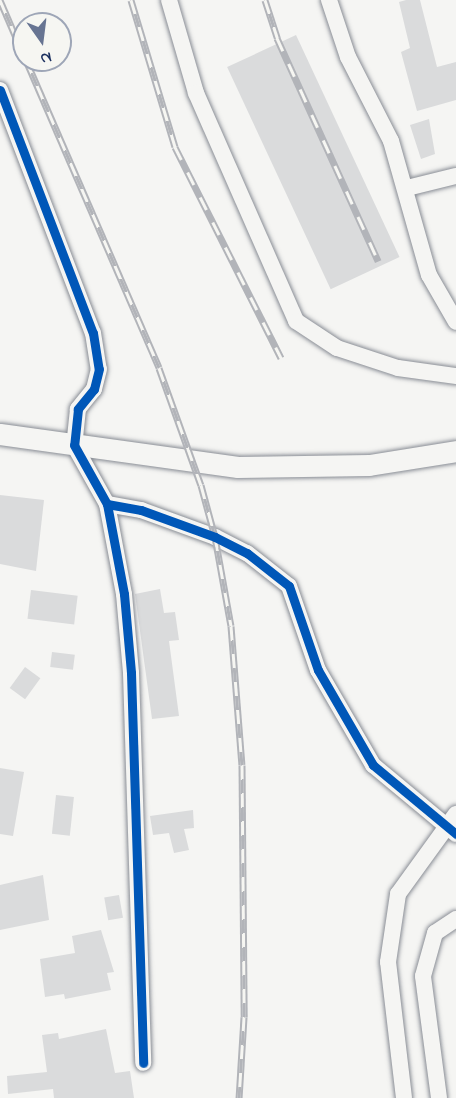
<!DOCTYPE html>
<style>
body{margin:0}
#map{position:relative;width:456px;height:1098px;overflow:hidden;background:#f5f5f3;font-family:"Indie Flower",sans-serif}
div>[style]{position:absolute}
.building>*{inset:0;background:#dadbdc;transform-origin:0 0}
.roads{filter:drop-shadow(0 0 2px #898d95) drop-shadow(0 0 2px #898d95)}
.minor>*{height:16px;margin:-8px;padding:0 8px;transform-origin:8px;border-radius:8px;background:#f5f5f3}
.tertiary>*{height:21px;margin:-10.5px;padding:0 10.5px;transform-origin:10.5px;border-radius:10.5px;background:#f5f5f3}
.rail>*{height:7px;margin-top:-3.5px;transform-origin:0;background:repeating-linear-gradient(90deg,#f6f6f2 0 14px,#b2b4b9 0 28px);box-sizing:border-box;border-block:2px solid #b2b4b9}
.cycleway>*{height:9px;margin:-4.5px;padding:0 4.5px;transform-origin:4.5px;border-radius:4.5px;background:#0057b8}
span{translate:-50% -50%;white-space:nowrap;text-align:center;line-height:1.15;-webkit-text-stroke:5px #f6f6f2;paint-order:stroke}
.north{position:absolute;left:12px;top:12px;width:60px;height:60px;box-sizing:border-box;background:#f6f6f2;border:2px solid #9ea6b7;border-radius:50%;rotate:166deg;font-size:16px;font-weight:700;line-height:24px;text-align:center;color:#1b2f5e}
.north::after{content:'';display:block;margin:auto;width:21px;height:27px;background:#677492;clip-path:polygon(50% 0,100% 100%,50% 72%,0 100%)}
</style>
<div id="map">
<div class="building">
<i style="clip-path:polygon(406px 0,420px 0,437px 67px,456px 62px,456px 100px,417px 111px,401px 52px,410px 48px,399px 2px)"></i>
<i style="left:296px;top:35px;width:245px;height:76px;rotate:65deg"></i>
<i style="clip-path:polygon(429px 119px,435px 154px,421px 159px,410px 125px)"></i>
<i style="clip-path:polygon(0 495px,44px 500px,36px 571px,0 564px)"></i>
<i style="clip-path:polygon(160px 589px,164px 613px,175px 612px,179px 640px,169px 641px,179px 716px,152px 719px,135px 594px)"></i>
<i style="left:31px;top:590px;width:47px;height:29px;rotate:7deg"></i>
<i style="left:52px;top:652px;width:23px;height:15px;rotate:7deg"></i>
<i style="left:25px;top:667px;width:19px;height:26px;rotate:36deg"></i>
<i style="clip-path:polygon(0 768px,24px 772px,13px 836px,0 834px)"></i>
<i style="left:56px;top:795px;width:18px;height:39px;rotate:6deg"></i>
<i style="clip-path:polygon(193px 810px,194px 828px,184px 829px,189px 850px,174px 853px,169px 833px,153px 835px,150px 816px)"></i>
<i style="clip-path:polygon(43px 875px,49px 920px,0 930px,0 885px)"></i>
<i style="left:119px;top:895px;width:23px;height:15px;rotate:80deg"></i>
<i style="clip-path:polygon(101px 930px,114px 972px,107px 973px,111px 990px,65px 999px,64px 994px,45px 997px,40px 959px,75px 953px,72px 936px)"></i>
<i style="clip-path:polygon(106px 1029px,115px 1073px,130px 1071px,134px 1098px,54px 1098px,53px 1089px,8px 1094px,7px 1076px,47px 1072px,42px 1035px,58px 1033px,59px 1039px)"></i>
</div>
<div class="roads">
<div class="minor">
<i style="left:169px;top:0;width:97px;rotate:73.8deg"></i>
<i style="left:196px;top:93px;width:249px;rotate:66.3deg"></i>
<i style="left:296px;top:321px;width:49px;rotate:33.4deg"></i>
<i style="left:337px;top:348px;width:64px;rotate:18.2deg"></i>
<i style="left:398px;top:368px;width:59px;rotate:7.9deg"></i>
<i style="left:329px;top:0;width:60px;rotate:71.6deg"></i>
<i style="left:348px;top:57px;width:94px;rotate:62.9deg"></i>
<i style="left:391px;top:141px;width:139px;rotate:74.2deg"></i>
<i style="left:429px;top:275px;width:54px;rotate:60.1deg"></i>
<i style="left:0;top:90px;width:260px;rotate:69.1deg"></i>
<i style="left:93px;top:333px;width:36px;rotate:81deg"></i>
<i style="left:99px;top:369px;width:21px;rotate:104deg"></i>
<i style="left:94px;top:389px;width:26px;rotate:129deg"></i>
<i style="left:78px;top:409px;width:36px;rotate:96deg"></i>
<i style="left:74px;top:445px;width:68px;rotate:60.8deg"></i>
<i style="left:107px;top:504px;width:35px;rotate:10deg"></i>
<i style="left:141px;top:510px;width:79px;rotate:20deg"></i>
<i style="left:215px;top:537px;width:36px;rotate:27deg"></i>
<i style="left:247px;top:553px;width:53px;rotate:38.2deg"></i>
<i style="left:289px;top:586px;width:89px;rotate:71deg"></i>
<i style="left:318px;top:670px;width:110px;rotate:59.9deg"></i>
<i style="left:373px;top:765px;width:108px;rotate:39.7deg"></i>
<i style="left:407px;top:188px;width:50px;rotate:-13.8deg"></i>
<i style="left:107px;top:504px;width:92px;rotate:79.3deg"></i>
<i style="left:124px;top:594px;width:79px;rotate:84.9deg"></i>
<i style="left:131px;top:673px;width:390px;rotate:88.2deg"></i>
<i style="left:404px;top:1098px;width:137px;rotate:-96.7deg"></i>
<i style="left:388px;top:962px;width:69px;rotate:-81.6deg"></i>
<i style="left:398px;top:894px;width:99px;rotate:-54.1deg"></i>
<i style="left:439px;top:1098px;width:123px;rotate:-97.5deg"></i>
<i style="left:423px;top:976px;width:45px;rotate:-74.4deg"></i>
<i style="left:435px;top:933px;width:25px;rotate:-34deg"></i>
</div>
<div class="tertiary">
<i style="left:0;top:434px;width:240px;rotate:7.9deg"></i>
<i style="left:238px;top:467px;width:131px;rotate:-0.9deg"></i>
<i style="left:369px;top:465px;width:88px;rotate:-9.1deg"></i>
</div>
</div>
<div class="rail">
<i style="left:0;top:0;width:61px;rotate:66.8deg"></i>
<i style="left:131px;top:0;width:153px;rotate:73.3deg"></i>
<i style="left:175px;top:147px;width:236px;rotate:63.3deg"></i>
<i style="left:265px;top:0;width:40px;rotate:72deg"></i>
<i style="left:277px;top:38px;width:245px;rotate:65.6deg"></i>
<i style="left:26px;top:60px;width:335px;rotate:66.6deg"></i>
<i style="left:159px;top:368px;width:124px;rotate:70.3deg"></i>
<i style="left:201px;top:485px;width:54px;rotate:74.9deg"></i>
<i style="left:215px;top:537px;width:90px;rotate:79.8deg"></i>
<i style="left:231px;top:626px;width:139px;rotate:85.5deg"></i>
<i style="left:242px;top:765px;width:252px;rotate:89.5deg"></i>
<i style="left:244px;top:1017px;width:81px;rotate:93.5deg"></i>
</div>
<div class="cycleway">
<i style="left:0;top:90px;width:260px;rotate:69.1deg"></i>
<i style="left:93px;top:333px;width:36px;rotate:81deg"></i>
<i style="left:99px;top:369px;width:21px;rotate:104deg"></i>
<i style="left:94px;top:389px;width:26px;rotate:129deg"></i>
<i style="left:78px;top:409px;width:36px;rotate:96deg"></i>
<i style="left:74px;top:445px;width:68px;rotate:60.8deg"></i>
<i style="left:107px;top:504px;width:35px;rotate:10deg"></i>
<i style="left:141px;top:510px;width:79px;rotate:20deg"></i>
<i style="left:215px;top:537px;width:36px;rotate:27deg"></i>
<i style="left:247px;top:553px;width:53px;rotate:38.2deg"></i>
<i style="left:289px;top:586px;width:89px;rotate:71deg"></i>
<i style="left:318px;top:670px;width:110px;rotate:59.9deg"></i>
<i style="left:373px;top:765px;width:108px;rotate:39.7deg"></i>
<i style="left:107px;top:504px;width:92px;rotate:79.3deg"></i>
<i style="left:124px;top:594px;width:79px;rotate:84.9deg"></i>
<i style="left:131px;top:673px;width:390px;rotate:88.2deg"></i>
</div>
<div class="north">N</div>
</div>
